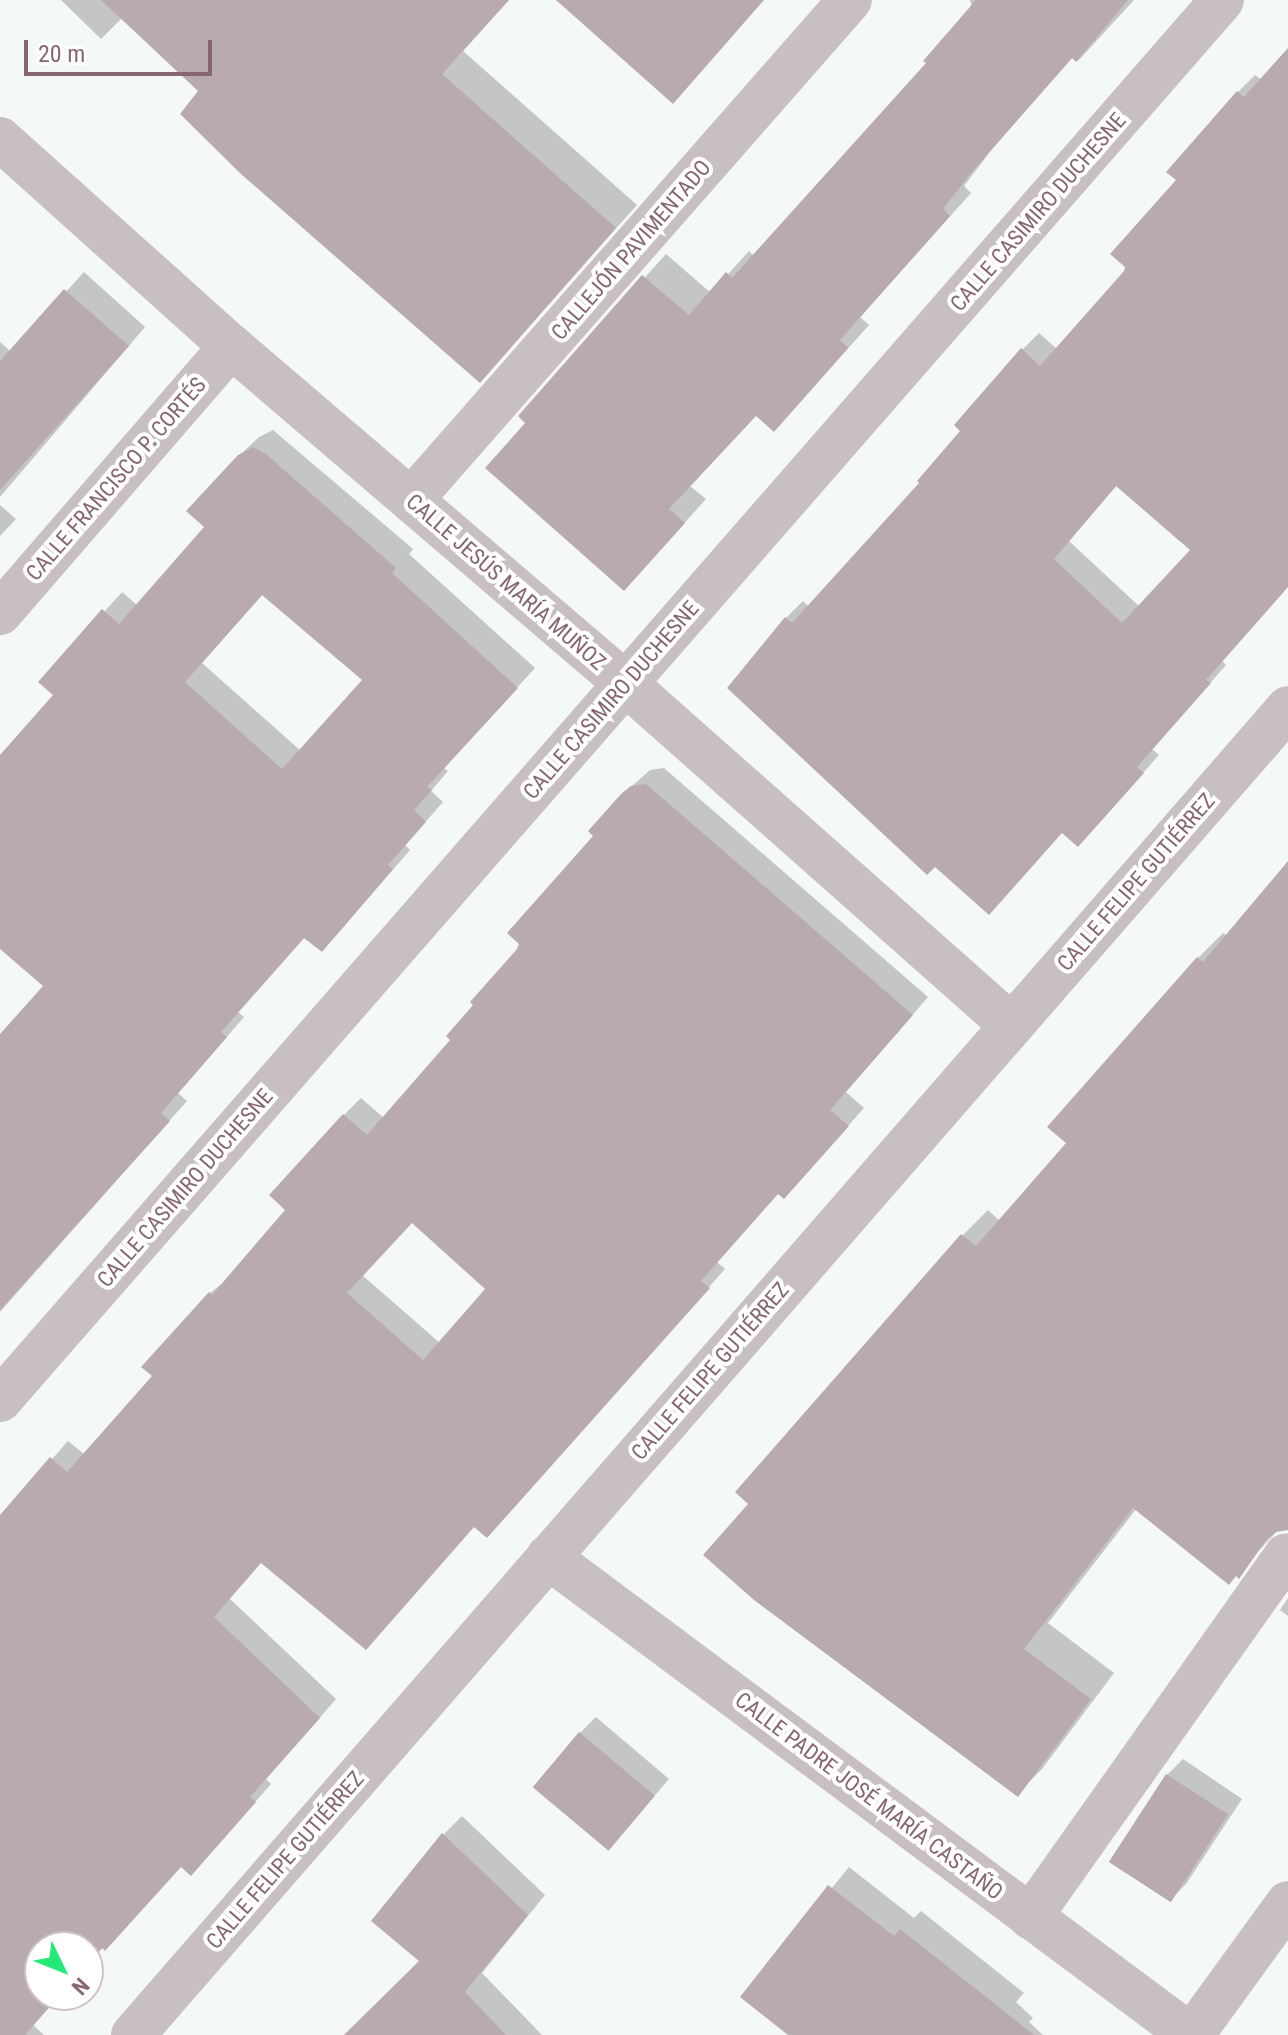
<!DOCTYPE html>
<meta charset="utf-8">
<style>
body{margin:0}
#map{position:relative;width:1288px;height:2035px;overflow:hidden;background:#f5f8f8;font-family:"Roboto Condensed",sans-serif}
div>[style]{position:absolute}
.shadow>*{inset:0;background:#0003}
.building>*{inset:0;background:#b9aaaf;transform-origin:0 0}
.minor>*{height:44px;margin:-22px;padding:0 22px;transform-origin:22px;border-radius:22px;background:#c8bfc2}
span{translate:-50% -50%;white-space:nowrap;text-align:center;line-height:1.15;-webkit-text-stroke:8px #fff;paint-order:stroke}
.street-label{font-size:22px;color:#876672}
.north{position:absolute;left:24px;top:1931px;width:80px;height:80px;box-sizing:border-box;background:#fff;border:2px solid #cfc2c7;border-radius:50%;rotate:133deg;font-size:22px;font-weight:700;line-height:32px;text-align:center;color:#876672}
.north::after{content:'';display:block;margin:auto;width:28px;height:36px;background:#25e977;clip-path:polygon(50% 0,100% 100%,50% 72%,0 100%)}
.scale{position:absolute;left:24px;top:40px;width:188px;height:36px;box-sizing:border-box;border:4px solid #876672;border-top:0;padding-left:10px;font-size:24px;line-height:28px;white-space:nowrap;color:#876672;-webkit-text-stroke:6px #fff;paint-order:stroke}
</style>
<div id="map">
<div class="shadow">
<i style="clip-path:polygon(61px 0,509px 0,463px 51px,637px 205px,480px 380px,201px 90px,123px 17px,101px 39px)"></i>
<i style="clip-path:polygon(1134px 0,1078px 61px,1073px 57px,993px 148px,964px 186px,971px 193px,860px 317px,869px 325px,796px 407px,774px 429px,757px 414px,690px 486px,706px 499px,646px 566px,520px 416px,666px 254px,711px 293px,749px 251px,754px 256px,929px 63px,972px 8px,970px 0)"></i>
<i style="clip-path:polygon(evenodd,1288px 51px,1288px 586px,1222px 661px,1226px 665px,1152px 749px,1159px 755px,1095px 827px,1063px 831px,1005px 896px,786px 618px,803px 601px,809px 607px,922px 483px,1022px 350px,1039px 333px,1057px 349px,1126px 272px,1179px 180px,1169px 171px,1238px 92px,1255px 75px,1262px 80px,1288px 51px,1118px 484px,1193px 550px,1140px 607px,1069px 541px,1118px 484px)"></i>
<i style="clip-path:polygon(84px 272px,145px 327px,0 497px,0 342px,11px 352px)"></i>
<i style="clip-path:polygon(evenodd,273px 430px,413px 549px,409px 554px,535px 668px,444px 768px,448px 771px,431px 791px,443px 802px,405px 845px,410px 850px,340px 931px,305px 937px,238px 1012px,244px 1017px,178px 1093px,187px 1101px,0 1312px,0 1045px,45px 986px,0 946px,0 758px,56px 695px,41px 682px,122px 592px,138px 606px,207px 527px,239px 456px,259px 437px,273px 430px,264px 593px,364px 680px,301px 751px,202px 663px,264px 593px)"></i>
<i style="clip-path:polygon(0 505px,16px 519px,0 536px)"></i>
<i style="clip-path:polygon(evenodd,664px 768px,928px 997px,846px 1092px,864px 1108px,801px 1179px,779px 1192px,717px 1262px,725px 1269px,504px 1518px,475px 1525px,366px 1648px,262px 1561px,229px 1598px,336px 1699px,266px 1779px,271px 1784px,208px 1856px,182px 1865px,88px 1963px,88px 1947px,40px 1947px,40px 1995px,60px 1995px,33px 2025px,44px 2035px,0 2035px,0 1518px,68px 1441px,85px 1455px,154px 1376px,210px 1293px,229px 1278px,288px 1210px,272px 1195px,344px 1115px,361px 1098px,384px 1118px,452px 1039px,518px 950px,623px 794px,650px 770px,664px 768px,413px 1221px,488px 1289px,440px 1343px,362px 1275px,413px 1221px)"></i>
<i style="clip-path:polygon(1288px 864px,1288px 1528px,1278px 1530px,1229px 1583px,1137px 1508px,1048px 1623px,1114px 1673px,1042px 1769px,1017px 1794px,738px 1491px,963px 1235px,988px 1210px,1000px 1221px,1069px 1142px,1050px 1127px,1198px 958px,1223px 933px,1227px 936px)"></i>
<i style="clip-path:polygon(1288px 1598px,1288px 1616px,1280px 1610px)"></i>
<i style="clip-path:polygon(596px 1717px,669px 1779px,609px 1849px,580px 1733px)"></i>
<i style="clip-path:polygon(1183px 1759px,1242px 1799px,1186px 1884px,1170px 1900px,1167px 1775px)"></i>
<i style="clip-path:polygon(462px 1816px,545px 1895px,482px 1973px,542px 2035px,344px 2035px,422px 1960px,443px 1835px)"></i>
<i style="clip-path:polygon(849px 1867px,914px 1918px,921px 1911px,1024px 1993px,1016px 2002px,1033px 2018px,1029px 2022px,1043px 2035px,791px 2035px,743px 1997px)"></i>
</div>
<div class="building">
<i style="clip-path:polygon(101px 0,509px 0,442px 74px,616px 228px,480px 383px,241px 174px,180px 114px,198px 91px)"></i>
<i style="clip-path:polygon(556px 0,764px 0,673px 104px)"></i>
<i style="clip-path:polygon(976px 0,1128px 0,1076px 62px,1072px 58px,971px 173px,943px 209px,950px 216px,840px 340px,848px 348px,774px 432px,756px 416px,669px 509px,685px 523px,624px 591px,485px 468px,525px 423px,518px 416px,642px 275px,689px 315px,726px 272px,732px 278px,926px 63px,923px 61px)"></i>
<i style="clip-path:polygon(evenodd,1288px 48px,1288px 587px,1206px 680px,1211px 683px,1137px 767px,1144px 773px,1078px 847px,1062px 833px,989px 915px,935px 867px,927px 875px,727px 688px,785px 617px,792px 623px,919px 483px,917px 481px,960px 431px,954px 425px,1021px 348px,1040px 366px,1124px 271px,1125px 267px,1110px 254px,1176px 180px,1166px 172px,1237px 91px,1244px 97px,1288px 48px,1116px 486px,1190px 550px,1122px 623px,1054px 559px,1116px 486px)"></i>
<i style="clip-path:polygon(64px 289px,129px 346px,0 490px,0 361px)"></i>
<i style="clip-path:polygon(evenodd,253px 447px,267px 455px,396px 568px,392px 573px,518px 688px,427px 787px,432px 790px,414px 810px,426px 822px,388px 865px,393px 869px,322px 952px,304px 938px,221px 1032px,227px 1037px,161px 1113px,170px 1121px,0 1310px,0 1034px,43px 986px,0 949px,0 755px,53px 695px,38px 682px,102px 609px,119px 624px,204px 527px,186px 511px,238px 455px,253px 447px,262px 595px,362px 680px,282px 769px,185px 682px,262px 595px)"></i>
<i style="clip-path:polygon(evenodd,646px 784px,913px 1015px,830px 1110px,849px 1126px,784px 1199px,778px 1194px,701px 1281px,710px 1288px,487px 1538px,474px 1527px,366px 1650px,261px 1563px,214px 1617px,320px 1718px,250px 1797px,256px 1802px,191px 1876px,181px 1867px,105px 1951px,102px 1948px,88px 1964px,88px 1947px,40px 1947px,40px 1995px,60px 1995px,25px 2035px,0 2035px,0 1515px,50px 1457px,67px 1472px,152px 1376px,141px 1367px,209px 1292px,212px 1295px,285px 1210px,269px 1195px,343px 1114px,367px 1135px,450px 1040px,446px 1036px,473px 1005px,470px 1002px,517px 949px,519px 944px,507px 933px,593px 836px,588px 831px,622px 793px,631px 786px,646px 784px,412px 1223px,485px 1289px,423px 1360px,347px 1293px,412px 1223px)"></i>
<i style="clip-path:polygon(1288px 861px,1288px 1530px,1276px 1532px,1266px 1540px,1239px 1579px,1236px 1576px,1229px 1585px,1133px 1508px,1024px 1649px,1091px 1699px,1018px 1797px,754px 1600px,703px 1555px,748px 1504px,735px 1492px,961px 1234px,976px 1246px,1066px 1143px,1047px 1127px,1197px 957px,1203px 962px)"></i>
<i style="left:579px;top:1732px;width:99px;height:72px;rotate:40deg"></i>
<i style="left:1166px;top:1774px;width:74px;height:105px;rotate:33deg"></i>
<i style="clip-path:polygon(442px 1833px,528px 1915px,465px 1992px,506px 2035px,344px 2035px,419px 1961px,371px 1921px)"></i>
<i style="clip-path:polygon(828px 1885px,894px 1936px,900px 1929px,1034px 2035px,788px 2035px,740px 1997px)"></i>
</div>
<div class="minor">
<i style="left:0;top:139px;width:310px;rotate:41.9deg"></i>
<i style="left:231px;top:346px;width:520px;rotate:40.55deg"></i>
<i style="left:626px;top:684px;width:514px;rotate:41.53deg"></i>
<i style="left:411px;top:500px;width:665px;rotate:-48.72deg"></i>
<i style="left:0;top:613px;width:353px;rotate:-49.1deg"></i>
<i style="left:0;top:1400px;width:1858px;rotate:-48.88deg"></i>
<i style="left:548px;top:1557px;width:800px;rotate:36.67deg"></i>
<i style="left:1030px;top:1917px;width:443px;rotate:-54.7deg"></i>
<i style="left:133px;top:2035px;width:1759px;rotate:-48.96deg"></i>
<i style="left:1192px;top:2035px;width:163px;rotate:-54deg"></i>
</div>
<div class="street-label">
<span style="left:1038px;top:212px;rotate:-49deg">CALLE CASIMIRO DUCHESNE</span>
<span style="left:631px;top:250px;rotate:-49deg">CALLEJÓN PAVIMENTADO</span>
<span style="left:116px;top:479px;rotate:-49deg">CALLE FRANCISCO P. CORTÉS</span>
<span style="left:506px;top:582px;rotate:41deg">CALLE JESÚS MARÍA MUÑOZ</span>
<span style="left:611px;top:700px;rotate:-49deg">CALLE CASIMIRO DUCHESNE</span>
<span style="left:1136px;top:882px;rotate:-49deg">CALLE FELIPE GUTIÉRREZ</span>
<span style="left:185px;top:1188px;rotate:-49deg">CALLE CASIMIRO DUCHESNE</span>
<span style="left:710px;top:1371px;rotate:-49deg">CALLE FELIPE GUTIÉRREZ</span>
<span style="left:869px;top:1796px;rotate:37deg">CALLE PADRE JOSÉ MARÍA CASTAÑO</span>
<span style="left:285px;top:1860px;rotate:-49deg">CALLE FELIPE GUTIÉRREZ</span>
</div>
<div class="north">N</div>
<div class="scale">20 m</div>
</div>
